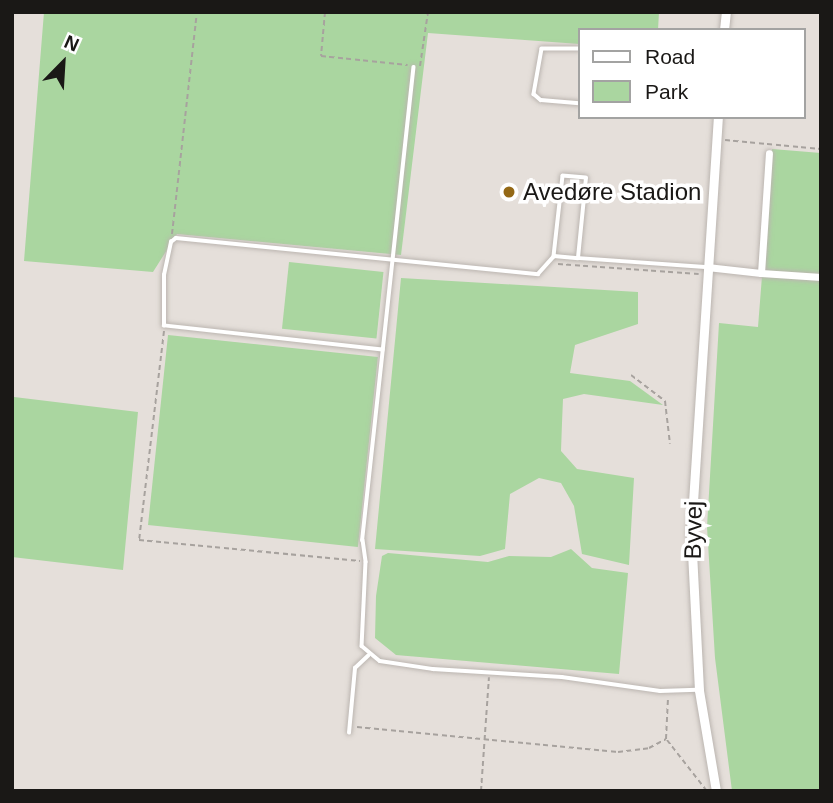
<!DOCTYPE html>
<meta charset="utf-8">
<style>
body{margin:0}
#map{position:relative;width:833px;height:803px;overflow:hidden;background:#e5dfda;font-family:Arial,sans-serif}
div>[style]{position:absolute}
.green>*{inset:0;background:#aad6a0;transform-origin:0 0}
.path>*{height:2px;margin-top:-1px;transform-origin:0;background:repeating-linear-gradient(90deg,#a7a29e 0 5px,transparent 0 8.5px)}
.roads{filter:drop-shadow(0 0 2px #bbb5b0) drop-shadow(0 0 2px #bbb5b0)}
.service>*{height:3.5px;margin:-1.75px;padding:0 1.75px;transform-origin:1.75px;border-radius:1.75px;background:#fff}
.minor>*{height:7px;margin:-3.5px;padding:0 3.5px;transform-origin:3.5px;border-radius:3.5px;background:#fff}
.tertiary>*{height:9px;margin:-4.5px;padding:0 4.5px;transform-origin:4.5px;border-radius:4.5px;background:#fff}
.dots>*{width:19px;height:19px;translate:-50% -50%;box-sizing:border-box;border:4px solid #fff;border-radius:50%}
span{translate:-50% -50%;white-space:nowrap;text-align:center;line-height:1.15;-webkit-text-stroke:7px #fff;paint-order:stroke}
.poi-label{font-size:24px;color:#1a1816}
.left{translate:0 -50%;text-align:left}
.street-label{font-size:24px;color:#1a1816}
.frame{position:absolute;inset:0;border:14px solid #1a1816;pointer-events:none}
.legend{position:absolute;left:578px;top:28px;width:228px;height:91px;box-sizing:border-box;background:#fff;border:2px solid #a3a3a2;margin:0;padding:9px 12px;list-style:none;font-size:21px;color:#1a1816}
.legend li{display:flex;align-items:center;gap:14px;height:35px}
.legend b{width:35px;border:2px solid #a3a3a2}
.north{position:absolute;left:28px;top:28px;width:70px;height:70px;-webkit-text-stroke:5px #fff;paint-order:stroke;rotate:24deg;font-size:19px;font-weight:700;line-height:28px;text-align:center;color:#1a1816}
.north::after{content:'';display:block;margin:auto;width:24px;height:32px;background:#1a1816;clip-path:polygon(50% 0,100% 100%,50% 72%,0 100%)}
</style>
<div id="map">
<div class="green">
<i style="clip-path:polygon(44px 12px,659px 12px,658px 30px,579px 30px,579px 44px,428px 33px,401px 255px,177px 234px,153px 272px,24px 261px)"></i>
<i style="clip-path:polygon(772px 149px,821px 153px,821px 791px,732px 791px,715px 658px,707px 527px,719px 323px,758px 327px)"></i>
<i style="left:289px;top:262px;width:95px;height:67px;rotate:6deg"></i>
<i style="clip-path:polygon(401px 278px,638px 292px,638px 324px,575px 345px,570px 373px,630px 381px,663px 405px,584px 394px,563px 399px,562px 423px,561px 451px,577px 469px,634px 478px,629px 565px,582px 554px,574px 506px,561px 483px,539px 478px,510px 494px,505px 549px,480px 556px,375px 549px)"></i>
<i style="left:168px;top:335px;width:211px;height:191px;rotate:6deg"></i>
<i style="clip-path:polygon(14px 397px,138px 412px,123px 570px,12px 557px)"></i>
<i style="clip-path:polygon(571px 549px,592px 568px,628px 573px,619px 674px,396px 655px,375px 638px,376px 596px,382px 556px,388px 553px,488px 562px,509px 556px,551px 557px)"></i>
</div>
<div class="path">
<i style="left:325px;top:12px;width:44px;rotate:95.2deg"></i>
<i style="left:321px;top:56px;width:87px;rotate:5.9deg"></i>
<i style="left:420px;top:66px;width:55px;rotate:-81.6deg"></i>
<i style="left:725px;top:140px;width:96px;rotate:5.4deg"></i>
<i style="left:172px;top:234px;width:223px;rotate:-83.6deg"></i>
<i style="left:558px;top:264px;width:141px;rotate:4.1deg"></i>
<i style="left:164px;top:331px;width:210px;rotate:96.8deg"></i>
<i style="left:139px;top:540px;width:222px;rotate:5.4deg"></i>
<i style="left:631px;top:375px;width:43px;rotate:37.4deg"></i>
<i style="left:665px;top:401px;width:43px;rotate:83.4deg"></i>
<i style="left:357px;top:727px;width:262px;rotate:5.5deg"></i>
<i style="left:618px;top:752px;width:31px;rotate:-7deg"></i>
<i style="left:649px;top:748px;width:19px;rotate:-28deg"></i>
<i style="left:666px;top:739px;width:41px;rotate:-87.2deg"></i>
<i style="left:667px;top:740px;width:63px;rotate:52deg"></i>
<i style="left:481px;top:791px;width:114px;rotate:-86deg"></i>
</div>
<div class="roads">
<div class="service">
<i style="left:579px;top:49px;width:37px;rotate:180deg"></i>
<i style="left:542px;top:49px;width:46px;rotate:100.1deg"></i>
<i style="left:534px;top:94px;width:9px;rotate:41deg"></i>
<i style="left:541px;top:100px;width:38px;rotate:5deg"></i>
<i style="left:414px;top:67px;width:476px;rotate:96.2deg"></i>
<i style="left:363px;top:540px;width:22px;rotate:82deg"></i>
<i style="left:366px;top:562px;width:84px;rotate:92.7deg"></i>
<i style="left:362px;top:646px;width:23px;rotate:40deg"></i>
<i style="left:380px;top:661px;width:54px;rotate:8.6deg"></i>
<i style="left:433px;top:669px;width:129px;rotate:3.5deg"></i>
<i style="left:562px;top:677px;width:99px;rotate:8.1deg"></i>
<i style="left:660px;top:691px;width:37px;rotate:-2deg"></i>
<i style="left:578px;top:258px;width:80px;rotate:-84.3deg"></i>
<i style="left:586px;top:178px;width:23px;rotate:-175deg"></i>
<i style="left:563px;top:176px;width:81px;rotate:96.4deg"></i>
<i style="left:554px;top:256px;width:24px;rotate:5deg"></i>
<i style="left:578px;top:258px;width:129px;rotate:4deg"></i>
<i style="left:383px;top:350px;width:220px;rotate:-173.7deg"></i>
<i style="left:164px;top:326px;width:51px;rotate:-90deg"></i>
<i style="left:164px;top:275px;width:34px;rotate:-78deg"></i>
<i style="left:171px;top:242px;width:6px;rotate:-39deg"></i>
<i style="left:176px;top:238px;width:364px;rotate:5.7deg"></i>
<i style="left:538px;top:274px;width:24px;rotate:-48deg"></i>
<i style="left:349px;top:733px;width:65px;rotate:-84.7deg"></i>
<i style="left:355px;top:668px;width:18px;rotate:-43deg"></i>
</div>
<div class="minor">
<i style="left:707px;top:267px;width:54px;rotate:6.3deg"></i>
<i style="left:761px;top:273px;width:120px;rotate:-86.2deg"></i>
<i style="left:761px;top:273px;width:60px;rotate:3.8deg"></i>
</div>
<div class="tertiary">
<i style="left:724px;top:30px;width:18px;rotate:-84deg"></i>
<i style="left:716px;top:791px;width:102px;rotate:-99.6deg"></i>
<i style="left:699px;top:690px;width:157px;rotate:-92.9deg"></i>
<i style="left:691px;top:533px;width:417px;rotate:-86.3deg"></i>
</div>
</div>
<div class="dots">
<i style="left:509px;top:192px;background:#946815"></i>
</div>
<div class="poi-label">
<span class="left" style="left:523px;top:192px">Avedøre Stadion</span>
</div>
<div class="street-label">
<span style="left:693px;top:530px;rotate:-89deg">Byvej</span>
</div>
<div class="frame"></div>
<ul class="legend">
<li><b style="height:9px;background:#fff"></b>Road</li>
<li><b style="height:19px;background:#aad6a0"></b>Park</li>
</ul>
<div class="north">N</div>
</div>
